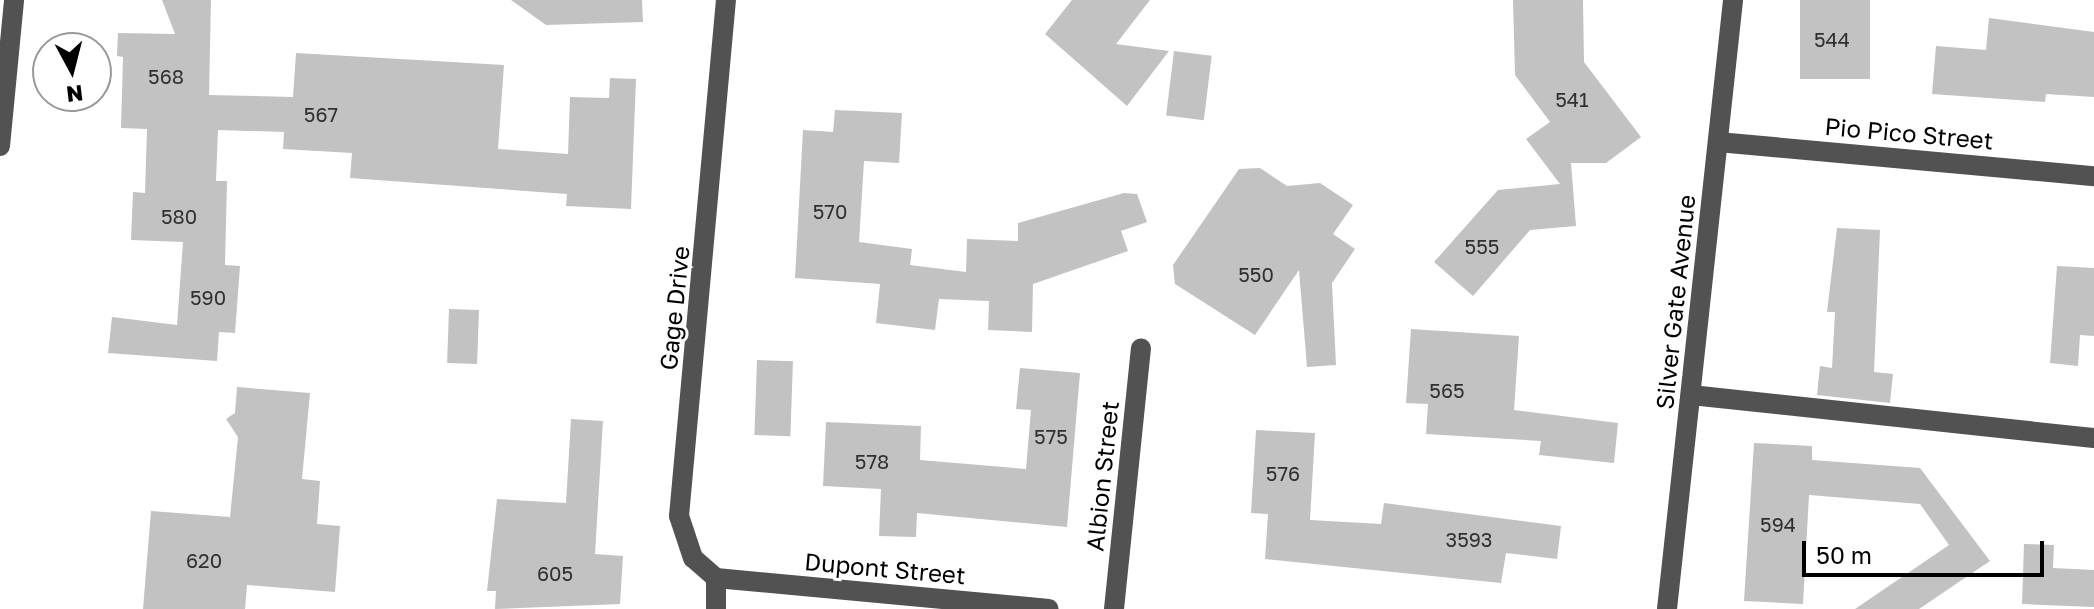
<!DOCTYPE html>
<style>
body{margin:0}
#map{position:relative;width:2094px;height:609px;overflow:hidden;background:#fff;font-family:"Golos Text",sans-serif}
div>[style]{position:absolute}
.building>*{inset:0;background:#c2c2c2;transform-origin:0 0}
.minor>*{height:20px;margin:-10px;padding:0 10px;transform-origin:10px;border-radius:10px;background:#525252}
span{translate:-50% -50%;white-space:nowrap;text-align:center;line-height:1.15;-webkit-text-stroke:6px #fff;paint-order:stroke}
.number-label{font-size:20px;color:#303030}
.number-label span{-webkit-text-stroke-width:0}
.street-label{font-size:24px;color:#000}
.north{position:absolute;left:32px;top:32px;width:80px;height:80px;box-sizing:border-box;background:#fff;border:2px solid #999;border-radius:50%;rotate:173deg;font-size:22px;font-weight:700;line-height:32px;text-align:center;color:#000}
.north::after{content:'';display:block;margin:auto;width:28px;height:36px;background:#000;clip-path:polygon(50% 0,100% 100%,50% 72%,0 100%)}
.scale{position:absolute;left:1802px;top:541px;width:242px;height:36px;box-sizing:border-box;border:4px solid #000;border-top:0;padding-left:10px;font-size:24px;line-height:28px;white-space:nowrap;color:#000;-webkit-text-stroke:6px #fff;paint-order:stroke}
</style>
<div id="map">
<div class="building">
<i style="clip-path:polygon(162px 0,211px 0,209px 95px,293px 97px,296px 53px,504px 65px,498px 149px,568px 154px,570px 97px,609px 98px,610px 78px,636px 79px,631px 209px,566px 206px,567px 194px,350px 178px,352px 153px,283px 149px,284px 132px,218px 130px,216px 181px,227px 181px,225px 265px,240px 266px,235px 333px,219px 332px,217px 361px,108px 353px,112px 317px,177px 325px,183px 242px,131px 240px,133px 192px,145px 193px,147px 129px,121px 128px,123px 57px,117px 56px,118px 33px,175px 34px)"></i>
<i style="clip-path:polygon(511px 0,642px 0,643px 22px,546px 25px)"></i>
<i style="clip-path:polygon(1072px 0,1150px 0,1116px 44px,1169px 51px,1127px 106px,1045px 34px)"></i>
<i style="clip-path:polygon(1513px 0,1583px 0,1584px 62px,1641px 137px,1606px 163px,1571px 163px,1576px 226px,1530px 230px,1473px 296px,1434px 262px,1498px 190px,1560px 184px,1526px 139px,1550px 122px,1515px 75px)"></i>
<i style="left:1800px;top:0;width:70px;height:79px"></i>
<i style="clip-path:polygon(1989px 18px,2094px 32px,2094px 97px,2046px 94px,2045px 102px,1932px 94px,1936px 46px,1986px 50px)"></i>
<i style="left:1174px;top:51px;width:38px;height:65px;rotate:7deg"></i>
<i style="clip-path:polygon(835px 110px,902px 113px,899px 163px,864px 161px,859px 242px,912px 249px,910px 265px,966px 272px,967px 239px,1018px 241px,1018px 223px,1124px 193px,1137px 194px,1147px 222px,1121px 231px,1128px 251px,1033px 284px,1032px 332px,988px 330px,989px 301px,939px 299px,935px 330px,876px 323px,880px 284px,795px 278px,803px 130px,833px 132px)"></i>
<i style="clip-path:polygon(1260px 168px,1287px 186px,1320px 183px,1353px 205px,1333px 234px,1355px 249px,1332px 283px,1336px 365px,1307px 367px,1299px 270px,1255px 335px,1175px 284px,1173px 265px,1239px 169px)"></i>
<i style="clip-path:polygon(1837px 228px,1880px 230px,1874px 372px,1893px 374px,1890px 403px,1817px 395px,1820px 366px,1832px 368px,1835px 312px,1827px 312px)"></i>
<i style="clip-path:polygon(2057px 266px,2094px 268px,2094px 336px,2080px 335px,2078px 366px,2050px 363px)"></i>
<i style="left:449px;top:309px;width:30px;height:54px;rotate:2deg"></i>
<i style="clip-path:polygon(1411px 329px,1519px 336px,1514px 410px,1618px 423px,1614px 463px,1539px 455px,1541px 441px,1426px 434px,1428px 404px,1406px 403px)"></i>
<i style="left:757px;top:360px;width:36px;height:75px;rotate:2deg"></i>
<i style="clip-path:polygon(1020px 368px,1080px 373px,1067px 527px,917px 513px,916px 537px,879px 536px,881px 489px,823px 486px,826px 422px,921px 426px,920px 460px,1026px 469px,1031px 410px,1016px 409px)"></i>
<i style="clip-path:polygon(237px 387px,310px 393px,302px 479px,320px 481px,317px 524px,340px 526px,335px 592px,247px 585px,245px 609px,143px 609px,151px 511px,230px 517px,238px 437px,226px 419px,235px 413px)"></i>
<i style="clip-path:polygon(571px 419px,603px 421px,595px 554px,623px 556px,620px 604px,495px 609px,496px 591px,487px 591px,497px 499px,566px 503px)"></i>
<i style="clip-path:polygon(1256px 430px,1315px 433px,1310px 520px,1381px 524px,1384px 503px,1561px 526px,1557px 559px,1506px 553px,1501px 583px,1265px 559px,1268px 514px,1251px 513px)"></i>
<i style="clip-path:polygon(1754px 443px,1812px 446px,1812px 460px,1920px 468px,1990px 561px,1919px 609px,1855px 609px,1949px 545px,1920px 504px,1809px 495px,1803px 604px,1744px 601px)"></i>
<i style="clip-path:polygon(2024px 544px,2054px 545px,2053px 568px,2094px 570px,2094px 607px,2022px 604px)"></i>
</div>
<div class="minor">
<i style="left:1718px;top:142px;width:378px;rotate:5.2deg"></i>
<i style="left:0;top:146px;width:147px;rotate:-84.5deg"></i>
<i style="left:1691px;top:395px;width:405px;rotate:6.1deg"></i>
<i style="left:716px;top:578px;width:334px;rotate:5.3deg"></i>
<i style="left:716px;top:609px;width:31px;rotate:-90deg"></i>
<i style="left:716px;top:578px;width:30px;rotate:-139deg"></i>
<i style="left:693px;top:558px;width:44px;rotate:-108.4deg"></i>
<i style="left:679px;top:516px;width:518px;rotate:-84.8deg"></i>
<i style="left:1114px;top:609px;width:262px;rotate:-84.1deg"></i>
<i style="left:1667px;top:609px;width:613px;rotate:-83.81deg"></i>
</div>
<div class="number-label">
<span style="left:1832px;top:39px">544</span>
<span style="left:166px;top:76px">568</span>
<span style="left:1572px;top:99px">541</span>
<span style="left:321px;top:114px">567</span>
<span style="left:830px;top:211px">570</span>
<span style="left:179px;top:216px">580</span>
<span style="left:1482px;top:246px">555</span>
<span style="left:1256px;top:274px">550</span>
<span style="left:208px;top:297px">590</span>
<span style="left:1447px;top:390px">565</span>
<span style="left:1051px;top:436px">575</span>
<span style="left:872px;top:461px">578</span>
<span style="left:1283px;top:473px">576</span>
<span style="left:1778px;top:524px">594</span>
<span style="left:1469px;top:539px">3593</span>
<span style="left:204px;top:560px">620</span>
<span style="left:555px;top:573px">605</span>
</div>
<div class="street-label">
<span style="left:1909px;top:133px;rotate:5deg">Pio Pico Street</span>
<span style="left:1675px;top:302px;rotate:-84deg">Silver Gate Avenue</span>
<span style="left:674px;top:308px;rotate:-84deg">Gage Drive</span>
<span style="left:1102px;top:476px;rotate:-84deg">Albion Street</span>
<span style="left:885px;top:568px;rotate:5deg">Dupont Street</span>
</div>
<div class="north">N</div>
<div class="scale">50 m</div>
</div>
